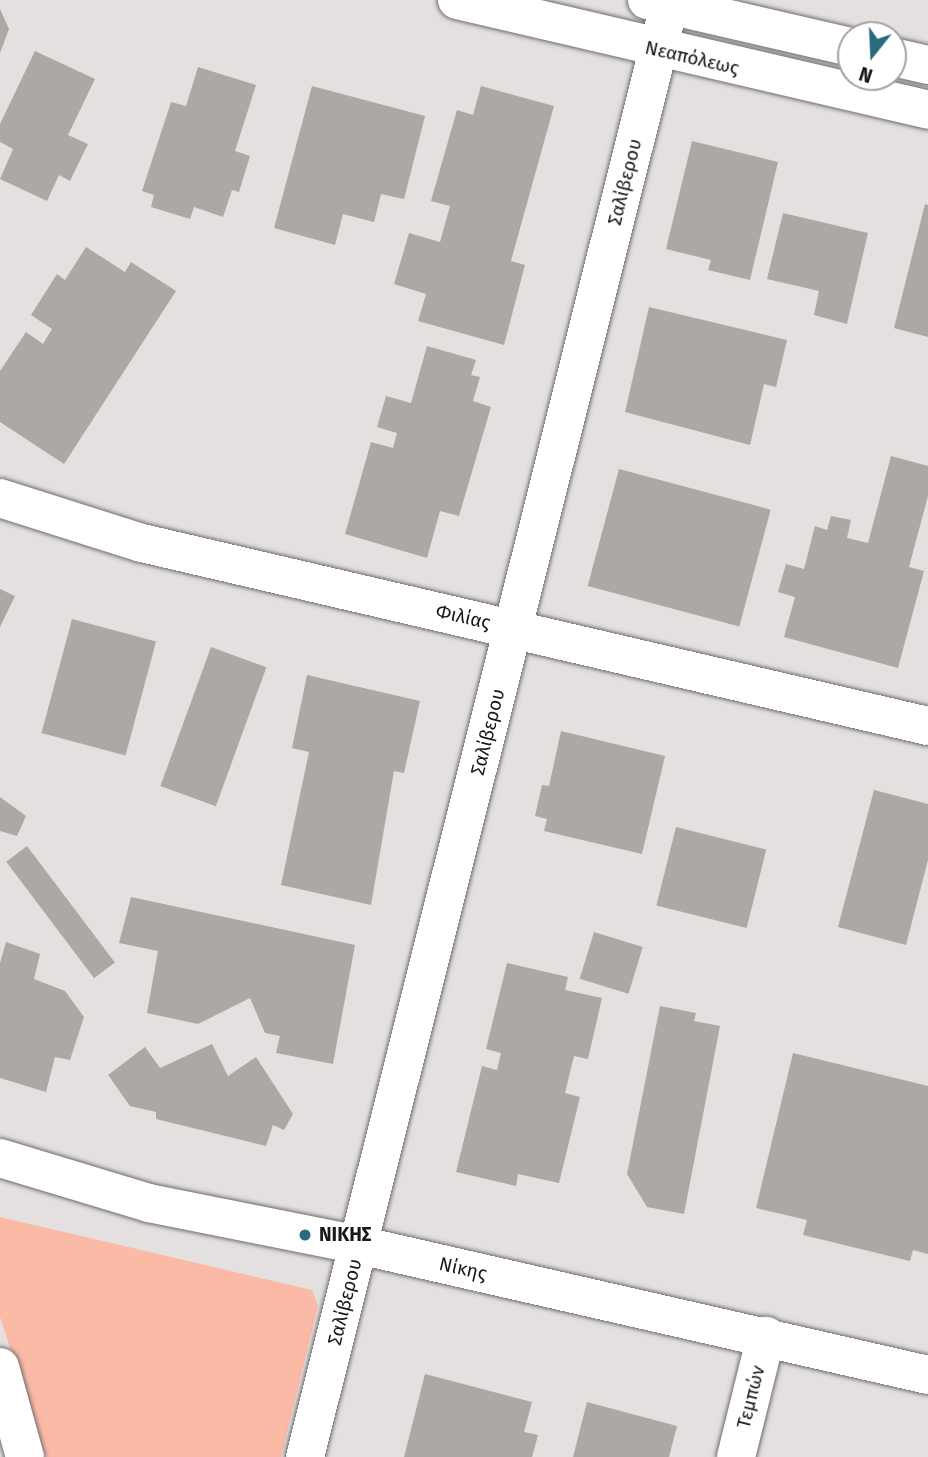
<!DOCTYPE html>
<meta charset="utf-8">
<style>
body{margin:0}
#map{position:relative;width:928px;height:1457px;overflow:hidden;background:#e4e0df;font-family:"Fira Sans",sans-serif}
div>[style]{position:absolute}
.green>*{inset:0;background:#fbbaa6}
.building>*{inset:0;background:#aba8a6;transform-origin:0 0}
.roads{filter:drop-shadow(0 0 2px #716d6c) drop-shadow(0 0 2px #716d6c)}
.minor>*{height:38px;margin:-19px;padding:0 19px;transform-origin:19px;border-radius:19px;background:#fff}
.tertiary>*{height:38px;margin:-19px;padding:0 19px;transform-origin:19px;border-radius:19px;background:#fff}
.dots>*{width:19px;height:19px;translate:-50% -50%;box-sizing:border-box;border:4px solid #fff;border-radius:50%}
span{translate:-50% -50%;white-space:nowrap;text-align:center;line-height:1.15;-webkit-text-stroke:6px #fff;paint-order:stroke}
.street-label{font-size:19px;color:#1a1818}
.poi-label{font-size:19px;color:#1a1818;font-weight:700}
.left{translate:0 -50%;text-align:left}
.north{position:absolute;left:837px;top:21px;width:70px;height:70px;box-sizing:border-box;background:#fff;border:2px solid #a3a3a3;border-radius:50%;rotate:198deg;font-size:19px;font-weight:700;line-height:28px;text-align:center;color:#1a1818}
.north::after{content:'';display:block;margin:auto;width:24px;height:32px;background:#296a7e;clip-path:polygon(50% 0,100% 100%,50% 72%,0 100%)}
</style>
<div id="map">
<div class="green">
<i style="clip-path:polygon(0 1217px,312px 1290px,318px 1306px,281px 1457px,46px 1457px,0 1317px)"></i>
</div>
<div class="building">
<i style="clip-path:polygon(0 9px,9px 29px,0 53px)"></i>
<i style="clip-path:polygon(35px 51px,95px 79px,68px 135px,88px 144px,70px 181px,59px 175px,47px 201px,0 179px,13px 149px,0 142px,0 124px)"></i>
<i style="clip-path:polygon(198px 67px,256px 85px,235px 151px,250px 156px,239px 192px,232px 190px,223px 217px,194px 207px,190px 219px,151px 207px,154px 195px,142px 191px,171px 102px,186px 106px)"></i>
<i style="clip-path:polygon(312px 86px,425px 116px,404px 199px,381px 194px,374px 222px,343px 214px,335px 245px,274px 228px)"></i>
<i style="clip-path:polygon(481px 86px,554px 106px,511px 261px,525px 265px,504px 345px,418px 321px,426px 294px,394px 284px,409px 233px,440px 242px,450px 206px,431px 201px,457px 110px,473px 115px)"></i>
<i style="clip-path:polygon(692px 141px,778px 162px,750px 280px,708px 270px,711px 260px,666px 249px)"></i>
<i style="clip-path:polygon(925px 204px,928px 205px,928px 337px,894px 328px)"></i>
<i style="clip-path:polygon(783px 213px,868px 233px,847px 324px,814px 315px,819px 291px,767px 279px)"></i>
<i style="clip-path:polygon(86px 247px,125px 272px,131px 262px,176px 291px,64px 464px,0 422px,0 371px,26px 332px,43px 344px,52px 329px,31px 315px,57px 274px,65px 280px)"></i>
<i style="clip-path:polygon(649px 307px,787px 340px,776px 387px,764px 384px,750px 445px,625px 412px)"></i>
<i style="clip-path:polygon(427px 346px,476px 360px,471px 375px,480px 377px,473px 401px,491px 407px,459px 516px,440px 511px,427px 558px,345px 534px,371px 442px,393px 448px,397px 433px,377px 427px,386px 396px,411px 403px)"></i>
<i style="clip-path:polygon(891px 456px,928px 466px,928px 496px,909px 567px,924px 571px,898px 668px,784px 637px,795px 597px,778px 592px,786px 564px,804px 569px,815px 526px,827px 530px,831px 516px,851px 520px,847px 538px,868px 543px)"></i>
<i style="left:619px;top:469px;width:157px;height:121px;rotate:15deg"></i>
<i style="clip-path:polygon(0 589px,15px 596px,0 627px)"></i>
<i style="left:72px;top:619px;width:87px;height:118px;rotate:15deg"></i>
<i style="left:211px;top:647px;width:59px;height:148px;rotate:20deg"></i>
<i style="clip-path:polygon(307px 675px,420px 701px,404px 773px,394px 771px,371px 905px,281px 885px,309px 752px,292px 748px)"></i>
<i style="clip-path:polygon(561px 731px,665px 756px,642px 854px,544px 831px,547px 819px,535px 816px,542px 785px,549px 786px)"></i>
<i style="clip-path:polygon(874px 790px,928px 804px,928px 860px,906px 945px,838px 927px)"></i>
<i style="clip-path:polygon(0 797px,26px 816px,17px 836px,0 831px)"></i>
<i style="left:676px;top:827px;width:93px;height:81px;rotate:14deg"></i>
<i style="left:27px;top:846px;width:146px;height:26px;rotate:53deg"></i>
<i style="clip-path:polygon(131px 897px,355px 945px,333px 1064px,276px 1053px,280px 1036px,265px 1033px,250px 998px,198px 1024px,147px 1013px,158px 951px,119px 943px)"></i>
<i style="left:594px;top:932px;width:51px;height:49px;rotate:17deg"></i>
<i style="clip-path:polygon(6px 942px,40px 954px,34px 979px,65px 991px,84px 1017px,70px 1060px,55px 1057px,46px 1092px,0 1078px,0 963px)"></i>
<i style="clip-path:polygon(507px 963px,568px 977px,565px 990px,602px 998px,588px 1059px,574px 1056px,565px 1093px,580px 1097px,559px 1183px,518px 1174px,516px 1186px,456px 1172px,482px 1066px,497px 1070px,501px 1053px,486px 1049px)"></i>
<i style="clip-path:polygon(660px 1006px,696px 1013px,694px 1021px,720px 1026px,684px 1214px,647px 1207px,627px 1174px)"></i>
<i style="clip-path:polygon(212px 1044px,228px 1076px,256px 1057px,293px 1114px,284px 1130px,273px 1125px,266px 1146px,156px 1119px,156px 1112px,130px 1106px,108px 1075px,145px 1047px,160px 1068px)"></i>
<i style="clip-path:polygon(793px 1053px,928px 1086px,928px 1254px,913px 1250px,910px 1261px,803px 1235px,807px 1220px,756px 1208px)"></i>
<i style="clip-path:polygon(425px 1374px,532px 1402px,524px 1432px,538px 1435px,532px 1457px,404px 1457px)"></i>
<i style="clip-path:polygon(587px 1402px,677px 1426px,669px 1457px,573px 1457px)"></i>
</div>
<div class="roads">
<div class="minor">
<i style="left:0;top:498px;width:149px;rotate:17.6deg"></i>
<i style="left:142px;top:543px;width:807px;rotate:13.11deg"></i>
<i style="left:0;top:1158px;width:156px;rotate:16.8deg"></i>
<i style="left:149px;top:1203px;width:214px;rotate:11.3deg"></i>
<i style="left:359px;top:1245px;width:584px;rotate:12.87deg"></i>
<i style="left:0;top:1367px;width:93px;rotate:74.5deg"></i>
<i style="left:305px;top:1457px;width:1496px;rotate:-75.92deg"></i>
<i style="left:736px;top:1457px;width:125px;rotate:-76.1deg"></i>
</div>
<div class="tertiary">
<i style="left:457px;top:0;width:484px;rotate:13.1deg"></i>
<i style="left:647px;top:0;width:209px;rotate:13deg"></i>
<i style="left:893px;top:57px;width:36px;rotate:13deg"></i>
</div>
</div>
<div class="dots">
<i style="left:305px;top:1235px;background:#296a7e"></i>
</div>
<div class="street-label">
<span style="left:692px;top:58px;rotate:13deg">Νεαπόλεως</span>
<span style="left:625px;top:182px;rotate:-76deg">Σαλίβερου</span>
<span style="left:463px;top:617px;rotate:13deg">Φιλίας</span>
<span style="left:488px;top:732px;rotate:-76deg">Σαλίβερου</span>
<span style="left:463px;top:1269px;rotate:13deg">Νίκης</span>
<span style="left:345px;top:1302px;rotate:-76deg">Σαλίβερου</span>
<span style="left:751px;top:1397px;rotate:-76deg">Τεμπών</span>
</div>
<div class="poi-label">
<span class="left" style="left:319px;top:1235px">ΝΙΚΗΣ</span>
</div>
<div class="north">N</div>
</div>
